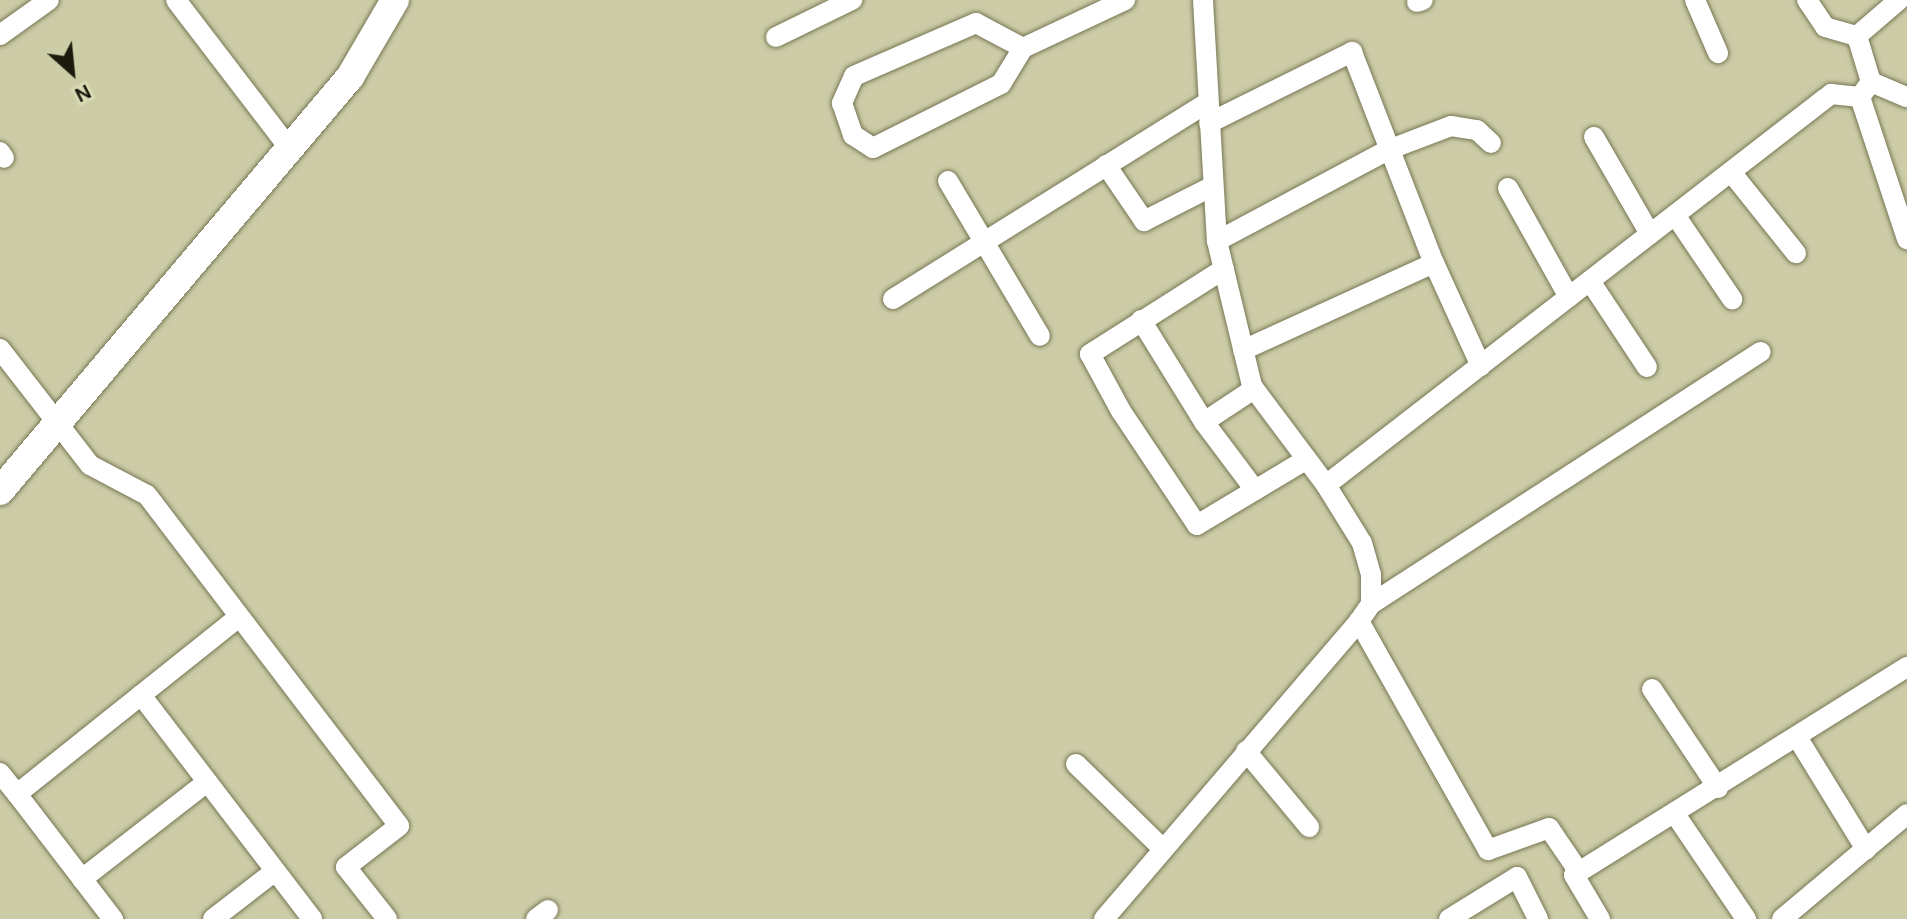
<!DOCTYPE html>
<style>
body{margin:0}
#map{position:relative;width:1907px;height:919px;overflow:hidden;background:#cccca7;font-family:Karla,sans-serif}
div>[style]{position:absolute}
.roads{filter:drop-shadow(0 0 2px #775) drop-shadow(0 0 2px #775)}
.street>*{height:20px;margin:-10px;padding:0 10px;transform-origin:10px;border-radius:10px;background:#fff}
.secondary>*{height:28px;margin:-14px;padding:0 14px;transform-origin:14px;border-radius:14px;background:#fff}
span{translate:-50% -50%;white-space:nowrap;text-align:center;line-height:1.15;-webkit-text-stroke:7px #d9d9b4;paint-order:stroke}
.north{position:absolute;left:32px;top:32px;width:80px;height:80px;-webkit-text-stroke:6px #d9d9b4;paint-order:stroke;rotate:153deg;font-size:22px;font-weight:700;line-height:32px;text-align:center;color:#1b1b0d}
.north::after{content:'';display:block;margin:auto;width:28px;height:36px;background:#1b1b0d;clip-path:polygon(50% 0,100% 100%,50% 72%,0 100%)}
</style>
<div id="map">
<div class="roads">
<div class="street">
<i style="left:176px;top:0;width:186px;rotate:52.6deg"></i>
<i style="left:1203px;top:0;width:241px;rotate:86.7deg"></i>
<i style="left:1217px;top:241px;width:149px;rotate:76.4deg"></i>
<i style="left:1252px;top:386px;width:124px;rotate:53.2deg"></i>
<i style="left:1326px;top:485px;width:68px;rotate:58.2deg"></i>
<i style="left:1362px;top:543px;width:33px;rotate:74deg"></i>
<i style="left:1371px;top:575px;width:29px;rotate:90deg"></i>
<i style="left:1371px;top:604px;width:21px;rotate:125deg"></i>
<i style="left:1359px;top:621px;width:263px;rotate:60.6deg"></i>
<i style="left:1488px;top:850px;width:65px;rotate:-19.8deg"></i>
<i style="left:1549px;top:828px;width:53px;rotate:55.7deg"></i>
<i style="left:1695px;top:0;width:58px;rotate:66.5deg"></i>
<i style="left:1807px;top:0;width:32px;rotate:56deg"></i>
<i style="left:1825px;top:27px;width:33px;rotate:16deg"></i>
<i style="left:1417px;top:2px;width:6px;rotate:-18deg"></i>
<i style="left:0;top:35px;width:60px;rotate:-35.5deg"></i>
<i style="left:776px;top:37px;width:85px;rotate:-26deg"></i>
<i style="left:1023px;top:48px;width:53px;rotate:-152deg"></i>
<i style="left:976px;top:23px;width:133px;rotate:156.5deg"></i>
<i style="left:854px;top:76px;width:30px;rotate:114deg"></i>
<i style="left:842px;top:103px;width:34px;rotate:71deg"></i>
<i style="left:853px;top:135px;width:24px;rotate:33deg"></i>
<i style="left:873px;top:148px;width:143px;rotate:-26.6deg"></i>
<i style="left:1001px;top:84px;width:42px;rotate:-58.6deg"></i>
<i style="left:1023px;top:48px;width:113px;rotate:-25.2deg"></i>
<i style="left:1871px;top:82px;width:39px;rotate:23deg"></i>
<i style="left:1860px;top:97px;width:150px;rotate:71.7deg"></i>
<i style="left:1209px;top:123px;width:160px;rotate:-26.4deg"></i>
<i style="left:1352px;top:52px;width:226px;rotate:68.8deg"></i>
<i style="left:1434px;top:263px;width:210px;rotate:155.5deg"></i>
<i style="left:1594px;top:137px;width:112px;rotate:60deg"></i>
<i style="left:0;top:152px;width:7px;rotate:56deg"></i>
<i style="left:1106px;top:165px;width:68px;rotate:55.8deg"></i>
<i style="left:1144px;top:221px;width:77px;rotate:-26.9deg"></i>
<i style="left:1731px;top:172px;width:104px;rotate:51.3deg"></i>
<i style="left:948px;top:181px;width:180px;rotate:59.3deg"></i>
<i style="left:1508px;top:188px;width:125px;rotate:60.8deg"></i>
<i style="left:1675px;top:215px;width:102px;rotate:55.8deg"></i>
<i style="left:1217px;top:241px;width:194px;rotate:-28deg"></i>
<i style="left:1388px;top:150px;width:67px;rotate:-20.9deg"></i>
<i style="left:1451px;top:126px;width:26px;rotate:9deg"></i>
<i style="left:1477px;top:130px;width:19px;rotate:43deg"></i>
<i style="left:1434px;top:263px;width:113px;rotate:65.5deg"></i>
<i style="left:1224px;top:269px;width:159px;rotate:147.6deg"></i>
<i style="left:1090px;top:354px;width:65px;rotate:61.5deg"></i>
<i style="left:1121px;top:411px;width:137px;rotate:56.3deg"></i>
<i style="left:1197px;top:525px;width:128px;rotate:-31deg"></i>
<i style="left:1590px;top:281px;width:103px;rotate:56.5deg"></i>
<i style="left:893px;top:299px;width:370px;rotate:-32deg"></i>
<i style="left:1141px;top:320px;width:120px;rotate:58.3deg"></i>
<i style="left:1204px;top:422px;width:85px;rotate:53.1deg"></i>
<i style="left:0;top:349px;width:147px;rotate:52.2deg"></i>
<i style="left:90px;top:465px;width:64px;rotate:27.8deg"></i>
<i style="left:147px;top:495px;width:416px;rotate:52.7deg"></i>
<i style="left:399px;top:826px;width:67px;rotate:142.3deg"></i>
<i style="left:346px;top:867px;width:66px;rotate:51.7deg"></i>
<i style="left:1204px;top:422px;width:60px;rotate:-33.4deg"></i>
<i style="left:1326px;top:485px;width:639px;rotate:-37.75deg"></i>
<i style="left:1831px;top:94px;width:29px;rotate:6deg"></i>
<i style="left:1860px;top:97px;width:19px;rotate:-54deg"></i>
<i style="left:1871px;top:82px;width:48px;rotate:-106.9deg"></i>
<i style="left:1857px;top:36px;width:55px;rotate:-40.6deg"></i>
<i style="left:1371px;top:604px;width:464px;rotate:-32.9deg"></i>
<i style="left:1652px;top:689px;width:119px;rotate:56.3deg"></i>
<i style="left:141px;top:695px;width:282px;rotate:52.6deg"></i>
<i style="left:1797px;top:737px;width:132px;rotate:58.4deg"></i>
<i style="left:1246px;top:751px;width:99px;rotate:50.3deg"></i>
<i style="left:1076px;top:764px;width:120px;rotate:44.3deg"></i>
<i style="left:0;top:773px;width:27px;rotate:51deg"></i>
<i style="left:17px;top:794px;width:284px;rotate:-38.6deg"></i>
<i style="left:17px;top:794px;width:158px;rotate:52.5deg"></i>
<i style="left:1675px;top:814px;width:127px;rotate:55.9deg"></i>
<i style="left:82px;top:879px;width:158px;rotate:-37.8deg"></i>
<i style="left:213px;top:919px;width:78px;rotate:-37.7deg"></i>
<i style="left:536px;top:919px;width:15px;rotate:-37deg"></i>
<i style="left:1104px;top:919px;width:392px;rotate:-49.4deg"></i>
<i style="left:1449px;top:919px;width:80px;rotate:-31.7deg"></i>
<i style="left:1517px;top:877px;width:47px;rotate:63.4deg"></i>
<i style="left:1600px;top:919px;width:51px;rotate:-120.6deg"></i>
<i style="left:1574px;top:875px;width:393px;rotate:-32deg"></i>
<i style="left:1782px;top:919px;width:163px;rotate:-40deg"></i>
</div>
<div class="secondary">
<i style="left:0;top:491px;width:542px;rotate:-49.79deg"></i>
<i style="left:350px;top:77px;width:89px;rotate:-59.7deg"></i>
</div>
</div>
<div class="north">N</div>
</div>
